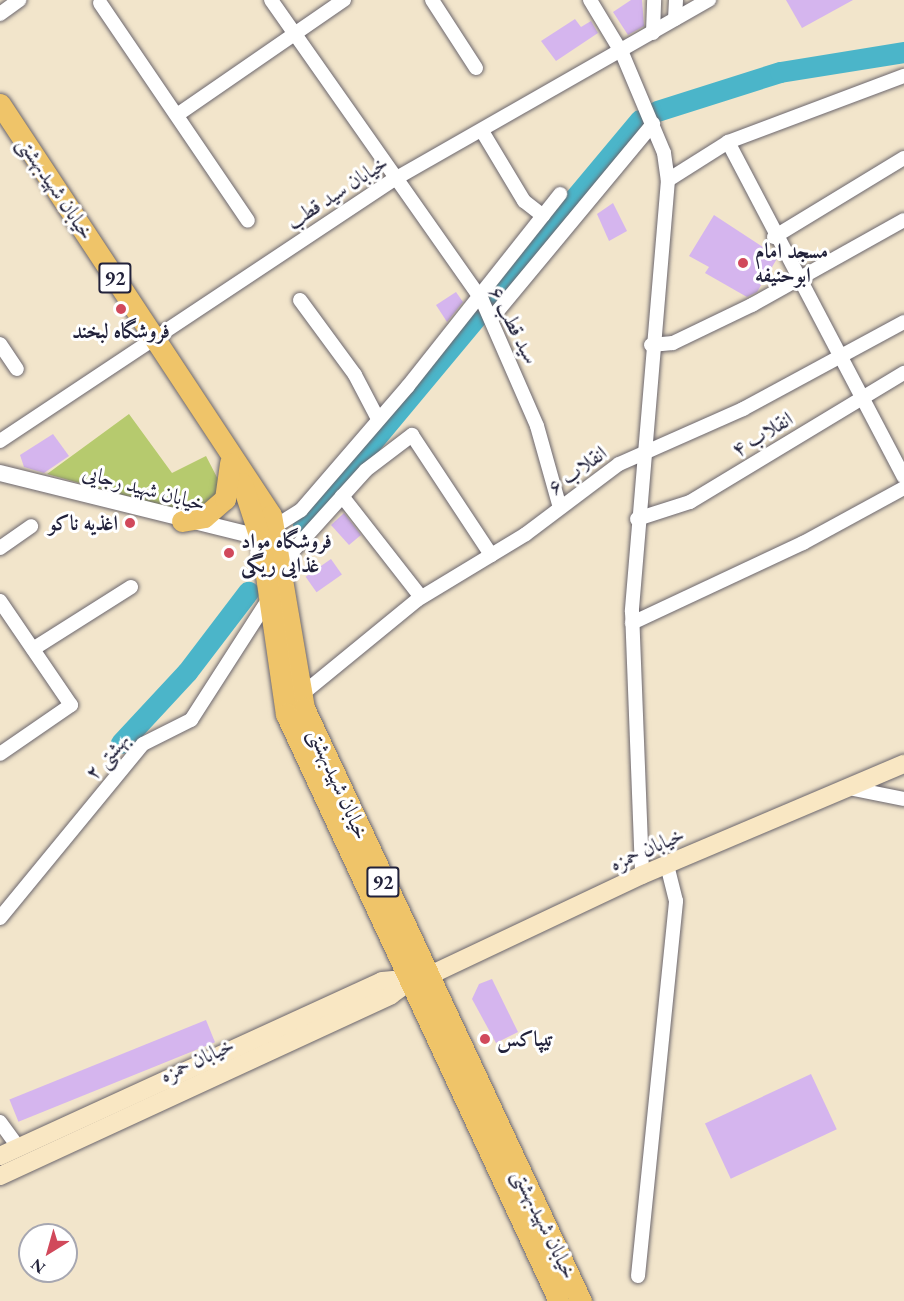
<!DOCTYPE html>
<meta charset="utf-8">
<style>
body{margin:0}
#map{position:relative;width:904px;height:1301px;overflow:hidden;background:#f2e5cb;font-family:"EB Garamond",Amiri,serif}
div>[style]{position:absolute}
.green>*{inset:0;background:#b6ca6e}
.river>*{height:21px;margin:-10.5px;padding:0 10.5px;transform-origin:10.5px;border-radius:10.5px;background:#4bb5c9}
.building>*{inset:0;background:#d5b5ee;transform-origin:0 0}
.roads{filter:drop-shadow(0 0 2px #6b666d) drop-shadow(0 0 2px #6b666d)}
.minor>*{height:14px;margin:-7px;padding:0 7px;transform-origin:7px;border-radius:7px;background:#fff}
.tertiary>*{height:16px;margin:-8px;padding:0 8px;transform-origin:8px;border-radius:8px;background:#fff}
.secondary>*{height:18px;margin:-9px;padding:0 9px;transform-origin:9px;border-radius:9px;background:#f9e7c3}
.primary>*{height:21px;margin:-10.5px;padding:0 10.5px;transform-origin:10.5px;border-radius:10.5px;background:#efc469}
.dots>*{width:16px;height:16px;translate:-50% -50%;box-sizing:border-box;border:3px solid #fff;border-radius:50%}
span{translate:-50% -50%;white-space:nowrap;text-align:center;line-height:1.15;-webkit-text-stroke:6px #fff;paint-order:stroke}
.shield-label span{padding:2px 4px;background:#fff;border:2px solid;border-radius:4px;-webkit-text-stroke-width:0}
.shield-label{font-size:20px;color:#22223b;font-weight:700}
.street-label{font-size:21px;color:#22223b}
.poi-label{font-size:21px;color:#22223b;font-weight:700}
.left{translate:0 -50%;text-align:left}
.right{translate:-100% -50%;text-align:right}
.north{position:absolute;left:18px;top:1223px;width:60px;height:60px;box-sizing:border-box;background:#fff;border:2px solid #a7a7b1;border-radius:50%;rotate:217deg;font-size:16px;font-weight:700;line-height:24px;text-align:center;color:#22223b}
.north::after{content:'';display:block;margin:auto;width:21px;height:27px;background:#d1495b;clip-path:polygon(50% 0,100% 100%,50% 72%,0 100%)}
</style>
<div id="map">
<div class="green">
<i style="clip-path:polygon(129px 414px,172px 473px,206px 456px,222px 487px,210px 506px,187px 513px,47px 474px)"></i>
</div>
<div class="river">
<i style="left:657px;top:111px;width:129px;rotate:-17.6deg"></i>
<i style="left:780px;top:72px;width:126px;rotate:-9.2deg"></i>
<i style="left:491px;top:298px;width:232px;rotate:-50.1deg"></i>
<i style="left:303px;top:525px;width:273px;rotate:-50.2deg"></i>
<i style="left:121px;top:743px;width:97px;rotate:-47.1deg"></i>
<i style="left:187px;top:672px;width:101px;rotate:-52.7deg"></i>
</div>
<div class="building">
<i style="clip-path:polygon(631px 0,642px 0,644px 26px,628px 35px,613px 12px)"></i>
<i style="clip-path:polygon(786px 0,853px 0,802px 28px)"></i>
<i style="clip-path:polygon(575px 19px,581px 27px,591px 21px,598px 33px,556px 61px,541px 41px)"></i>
<i style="clip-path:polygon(613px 203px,627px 231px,609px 241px,597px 214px)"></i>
<i style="clip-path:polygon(714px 215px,778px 257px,757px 292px,747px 297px,705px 273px,709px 267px,689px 256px)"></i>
<i style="clip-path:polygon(456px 292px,463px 302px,447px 322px,436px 305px)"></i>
<i style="clip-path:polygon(53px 434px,69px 456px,44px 473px,24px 467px,20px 455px)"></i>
<i style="clip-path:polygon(344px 513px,361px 535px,349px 545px,331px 525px)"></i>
<i style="left:331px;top:559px;width:19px;height:31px;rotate:55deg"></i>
<i style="clip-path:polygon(492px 979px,518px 1032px,496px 1043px,472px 999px,479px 984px)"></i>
<i style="left:206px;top:1020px;width:24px;height:212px;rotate:68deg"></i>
<i style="left:811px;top:1074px;width:61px;height:117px;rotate:65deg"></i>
</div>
<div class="roads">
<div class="minor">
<i style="left:271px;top:0;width:367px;rotate:54.9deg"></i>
<i style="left:482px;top:300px;width:137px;rotate:66.4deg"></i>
<i style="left:537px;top:426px;width:85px;rotate:74.3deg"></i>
<i style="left:432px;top:0;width:81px;rotate:57.1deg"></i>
<i style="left:590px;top:0;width:62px;rotate:58.9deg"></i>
<i style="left:622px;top:53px;width:108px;rotate:67.2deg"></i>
<i style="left:664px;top:153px;width:27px;rotate:82deg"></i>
<i style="left:668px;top:180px;width:433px;rotate:94.8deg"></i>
<i style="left:632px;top:611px;width:264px;rotate:87.8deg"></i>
<i style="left:100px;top:3px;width:263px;rotate:55.8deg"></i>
<i style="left:0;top:14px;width:24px;rotate:-36deg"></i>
<i style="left:675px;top:19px;width:19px;rotate:-87deg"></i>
<i style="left:653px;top:33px;width:33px;rotate:-88deg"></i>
<i style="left:177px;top:115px;width:203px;rotate:-34.6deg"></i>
<i style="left:482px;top:131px;width:82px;rotate:59deg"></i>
<i style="left:524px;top:201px;width:24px;rotate:38deg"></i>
<i style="left:728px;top:142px;width:378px;rotate:62.3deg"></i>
<i style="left:668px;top:180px;width:71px;rotate:-32.3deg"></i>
<i style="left:728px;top:142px;width:188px;rotate:-20.6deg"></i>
<i style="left:774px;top:237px;width:152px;rotate:-31.3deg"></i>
<i style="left:300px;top:300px;width:93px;rotate:53.7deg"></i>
<i style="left:355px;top:375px;width:50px;rotate:62.4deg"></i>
<i style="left:491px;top:319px;width:254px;rotate:-50.3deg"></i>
<i style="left:0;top:344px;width:30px;rotate:56deg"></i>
<i style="left:651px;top:345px;width:22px;rotate:-5deg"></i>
<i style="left:673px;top:343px;width:88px;rotate:-25.7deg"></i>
<i style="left:752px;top:305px;width:174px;rotate:-29.2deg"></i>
<i style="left:0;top:441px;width:472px;rotate:-33.6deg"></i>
<i style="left:393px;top:180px;width:364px;rotate:-29.7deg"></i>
<i style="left:342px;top:496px;width:128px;rotate:52deg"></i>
<i style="left:637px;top:519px;width:56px;rotate:-17.8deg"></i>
<i style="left:690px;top:502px;width:250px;rotate:-31.1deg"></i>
<i style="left:274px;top:527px;width:32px;rotate:-32deg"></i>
<i style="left:301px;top:510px;width:164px;rotate:-49.2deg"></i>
<i style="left:408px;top:386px;width:245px;rotate:-51.6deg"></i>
<i style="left:0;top:548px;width:38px;rotate:-35deg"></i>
<i style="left:282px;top:563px;width:125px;rotate:-47.9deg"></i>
<i style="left:366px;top:470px;width:58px;rotate:-37.3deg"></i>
<i style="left:412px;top:435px;width:144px;rotate:56.6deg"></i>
<i style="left:0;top:601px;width:126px;rotate:55.7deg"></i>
<i style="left:71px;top:705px;width:86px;rotate:145.4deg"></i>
<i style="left:632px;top:623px;width:189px;rotate:-25.1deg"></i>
<i style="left:803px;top:543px;width:115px;rotate:-28.6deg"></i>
<i style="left:33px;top:649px;width:116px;rotate:-32.3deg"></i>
<i style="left:301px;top:695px;width:150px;rotate:-39.3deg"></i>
<i style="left:417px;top:600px;width:127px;rotate:-31.2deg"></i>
<i style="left:526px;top:534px;width:116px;rotate:-37deg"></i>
<i style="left:619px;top:464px;width:136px;rotate:-23.9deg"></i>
<i style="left:743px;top:409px;width:183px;rotate:-28.4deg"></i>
<i style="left:849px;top:788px;width:56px;rotate:11.3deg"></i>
<i style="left:0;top:918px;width:225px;rotate:-50.6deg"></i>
<i style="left:143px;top:744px;width:54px;rotate:-26.6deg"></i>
<i style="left:191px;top:720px;width:143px;rotate:-57.3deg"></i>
<i style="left:0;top:1122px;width:32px;rotate:54deg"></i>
<i style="left:638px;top:1276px;width:377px;rotate:-84.2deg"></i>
<i style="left:676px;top:901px;width:38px;rotate:-104deg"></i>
</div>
<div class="tertiary">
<i style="left:0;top:473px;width:279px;rotate:13.9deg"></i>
</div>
<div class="secondary">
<i style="left:0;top:1156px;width:420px;rotate:-24.6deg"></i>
<i style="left:382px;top:981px;width:44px;rotate:-5.2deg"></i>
<i style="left:426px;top:977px;width:239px;rotate:-25.3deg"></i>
<i style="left:642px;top:875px;width:285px;rotate:-23deg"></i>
<i style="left:0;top:1176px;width:431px;rotate:-24.8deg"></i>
<i style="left:391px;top:995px;width:24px;rotate:-36deg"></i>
</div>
<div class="primary">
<i style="left:0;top:104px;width:492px;rotate:56.6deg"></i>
<i style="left:271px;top:515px;width:196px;rotate:80.3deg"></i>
<i style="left:304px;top:708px;width:655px;rotate:64.96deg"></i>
<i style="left:242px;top:483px;width:61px;rotate:71.9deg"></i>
<i style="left:261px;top:541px;width:175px;rotate:81.8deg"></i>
<i style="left:286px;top:714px;width:647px;rotate:65.06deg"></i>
<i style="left:182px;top:521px;width:22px;rotate:-10deg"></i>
<i style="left:204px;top:517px;width:28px;rotate:-41deg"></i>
<i style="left:225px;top:499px;width:36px;rotate:-82deg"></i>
</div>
</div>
<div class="dots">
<i style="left:743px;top:263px;background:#d1495b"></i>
<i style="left:121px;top:309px;background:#d1495b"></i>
<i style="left:130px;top:523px;background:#d1495b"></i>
<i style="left:229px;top:553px;background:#d1495b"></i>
<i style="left:485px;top:1039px;background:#d1495b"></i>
</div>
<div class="shield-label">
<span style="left:115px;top:278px">92</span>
<span style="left:383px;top:882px">92</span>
</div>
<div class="street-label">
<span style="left:56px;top:188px;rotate:56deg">خیابان شهیدبهشتی</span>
<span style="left:337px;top:192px;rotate:-33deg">خیابان سید قطب</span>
<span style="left:514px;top:325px;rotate:63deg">سید قطب ۶</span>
<span style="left:762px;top:434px;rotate:-31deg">انقلاب ۴</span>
<span style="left:577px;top:470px;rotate:-36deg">انقلاب ۶</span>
<span style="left:144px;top:488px;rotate:15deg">خیابان شهید رجایی</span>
<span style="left:107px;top:756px;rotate:-49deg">بهشتی ۲</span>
<span style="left:339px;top:784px;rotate:66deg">خیابان شهیدبهشتی</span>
<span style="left:647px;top:849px;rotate:-24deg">خیابان حمزه</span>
<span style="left:197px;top:1060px;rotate:-25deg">خیابان حمزه</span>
<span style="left:545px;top:1224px;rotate:64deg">خیابان شهیدبهشتی</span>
</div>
<div class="poi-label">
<span class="left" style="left:755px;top:263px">مسجد امام<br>ابوحنیفه</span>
<span style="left:121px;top:331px">فروشگاه لبخند</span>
<span class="right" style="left:118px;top:523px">اغذیه ناکو</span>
<span class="left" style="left:241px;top:553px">فروشگاه مواد<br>غذایی ریگی</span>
<span class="left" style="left:497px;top:1039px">تیپاکس</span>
</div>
<div class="north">N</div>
</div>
